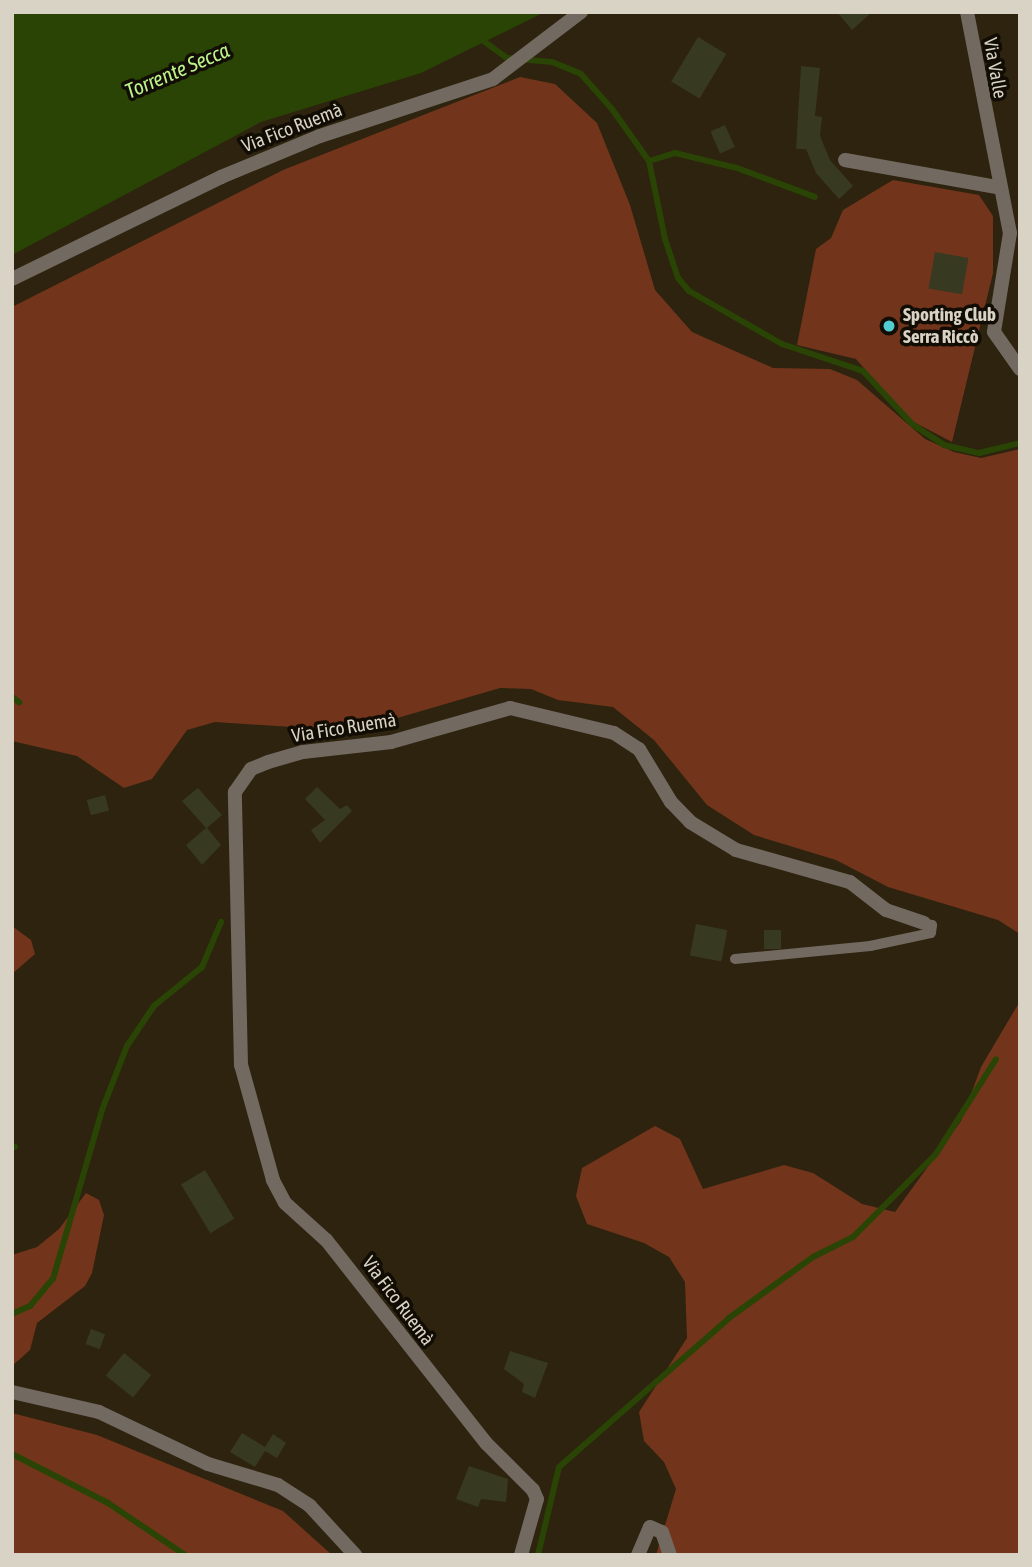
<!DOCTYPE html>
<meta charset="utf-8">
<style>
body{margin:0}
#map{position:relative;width:1032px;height:1567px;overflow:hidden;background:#2d230e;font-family:"Asap Condensed",sans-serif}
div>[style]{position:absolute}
.green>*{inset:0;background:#72351b}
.water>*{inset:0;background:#294404}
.stream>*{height:6px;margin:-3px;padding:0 3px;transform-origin:3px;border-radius:3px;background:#294404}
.building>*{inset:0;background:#383921;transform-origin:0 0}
.service>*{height:10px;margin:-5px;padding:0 5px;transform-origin:5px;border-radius:5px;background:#726961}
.minor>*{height:14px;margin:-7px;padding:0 7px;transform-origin:7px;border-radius:7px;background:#726961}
.dots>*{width:19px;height:19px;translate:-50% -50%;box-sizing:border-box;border:4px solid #110d05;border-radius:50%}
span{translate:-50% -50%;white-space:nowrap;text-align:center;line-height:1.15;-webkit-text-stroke:7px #110d05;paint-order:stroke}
.street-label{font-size:19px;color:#d9d3c5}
.poi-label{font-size:19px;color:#d9d3c5;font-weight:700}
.left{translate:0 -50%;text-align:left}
.water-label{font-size:21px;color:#bef48b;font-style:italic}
.frame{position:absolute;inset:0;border:14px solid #d9d3c5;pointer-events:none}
</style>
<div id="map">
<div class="green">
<i style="clip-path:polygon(520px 77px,555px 84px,597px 123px,630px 205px,655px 290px,692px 332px,773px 368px,830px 369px,857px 380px,925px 439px,954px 452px,981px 458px,1020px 449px,1020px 934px,998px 920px,888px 887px,836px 860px,754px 835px,707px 805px,654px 740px,613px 707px,558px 700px,531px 689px,500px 688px,353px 731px,215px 722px,187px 730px,152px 779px,124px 788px,77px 756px,12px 741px,12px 307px,283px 170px)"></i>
<i style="clip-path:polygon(893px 180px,979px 195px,993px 216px,993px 273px,952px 442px,908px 419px,856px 359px,797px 345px,816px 249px,831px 238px,843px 210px)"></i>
<i style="clip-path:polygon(12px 926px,31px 940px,35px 954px,12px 974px)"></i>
<i style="clip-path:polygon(1020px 1001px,1020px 1555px,656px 1555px,676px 1489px,664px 1462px,644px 1441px,639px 1412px,687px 1338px,685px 1282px,669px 1257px,644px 1243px,587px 1224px,576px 1196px,582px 1168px,655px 1126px,680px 1139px,703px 1189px,784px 1165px,813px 1173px,862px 1204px,895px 1212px,961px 1121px,981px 1067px)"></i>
<i style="clip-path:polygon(86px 1193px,99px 1200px,104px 1215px,92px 1273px,85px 1286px,37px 1323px,30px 1350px,12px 1366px,12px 1255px,37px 1247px,59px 1229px)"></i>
<i style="clip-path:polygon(12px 1413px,97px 1435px,283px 1511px,332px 1555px,12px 1555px)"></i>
</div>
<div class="water">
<i style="clip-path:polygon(18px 12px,545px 12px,421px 73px,261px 122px,12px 255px,12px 15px)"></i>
</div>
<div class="stream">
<i style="left:478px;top:37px;width:36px;rotate:36deg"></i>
<i style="left:507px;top:58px;width:45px;rotate:5.1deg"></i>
<i style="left:552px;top:62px;width:31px;rotate:22deg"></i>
<i style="left:581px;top:74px;width:47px;rotate:48.5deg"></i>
<i style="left:612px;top:109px;width:64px;rotate:54.6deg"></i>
<i style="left:649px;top:161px;width:80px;rotate:78.4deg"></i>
<i style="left:665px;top:239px;width:41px;rotate:71.6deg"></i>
<i style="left:678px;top:278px;width:17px;rotate:50deg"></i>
<i style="left:689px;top:291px;width:107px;rotate:29.7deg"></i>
<i style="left:782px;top:344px;width:85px;rotate:18.4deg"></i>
<i style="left:863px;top:371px;width:72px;rotate:47.2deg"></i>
<i style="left:912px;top:424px;width:38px;rotate:33deg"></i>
<i style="left:944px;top:445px;width:36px;rotate:13deg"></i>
<i style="left:979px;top:453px;width:42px;rotate:-13.7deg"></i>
<i style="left:649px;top:161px;width:27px;rotate:-17deg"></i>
<i style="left:675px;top:153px;width:64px;rotate:13.6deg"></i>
<i style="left:737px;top:168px;width:83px;rotate:20.4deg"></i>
<i style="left:12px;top:697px;width:9px;rotate:36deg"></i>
<i style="left:12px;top:1147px;width:3px"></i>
<i style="left:12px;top:1314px;width:20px;rotate:-24deg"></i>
<i style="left:30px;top:1306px;width:35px;rotate:-50deg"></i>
<i style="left:53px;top:1279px;width:176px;rotate:-73.8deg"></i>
<i style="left:102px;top:1110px;width:69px;rotate:-68.7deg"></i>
<i style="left:127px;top:1046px;width:48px;rotate:-56deg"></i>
<i style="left:154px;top:1006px;width:62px;rotate:-39.1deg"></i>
<i style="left:202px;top:967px;width:49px;rotate:-67.1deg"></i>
<i style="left:12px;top:1454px;width:108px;rotate:27deg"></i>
<i style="left:108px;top:1503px;width:93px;rotate:34deg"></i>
<i style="left:538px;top:1555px;width:90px;rotate:-76.6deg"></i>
<i style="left:559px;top:1467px;width:226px;rotate:-41.2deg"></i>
<i style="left:729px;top:1318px;width:104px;rotate:-36deg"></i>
<i style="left:813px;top:1257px;width:45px;rotate:-26.6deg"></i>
<i style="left:853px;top:1237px;width:117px;rotate:-45deg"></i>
<i style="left:936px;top:1154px;width:112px;rotate:-57.7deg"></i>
</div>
<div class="building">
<i style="clip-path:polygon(837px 12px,872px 12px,852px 30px)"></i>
<i style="left:698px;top:37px;width:33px;height:52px;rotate:31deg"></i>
<i style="clip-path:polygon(801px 66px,820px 68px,815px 116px,822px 117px,820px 136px,830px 160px,853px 186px,839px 199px,816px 173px,806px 149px,796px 149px)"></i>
<i style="left:725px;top:125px;width:24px;height:16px;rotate:66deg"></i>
<i style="left:935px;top:252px;width:34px;height:37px;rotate:10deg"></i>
<i style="clip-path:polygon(317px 787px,340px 809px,347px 805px,352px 811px,320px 843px,311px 830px,325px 820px,305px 799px)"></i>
<i style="clip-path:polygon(198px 788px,222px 815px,207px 828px,221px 845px,202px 865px,186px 845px,206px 828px,182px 801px)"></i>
<i style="left:105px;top:795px;width:16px;height:19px;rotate:75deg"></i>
<i style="left:696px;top:924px;width:32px;height:32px;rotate:11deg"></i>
<i style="left:764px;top:930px;width:17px;height:19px"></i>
<i style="left:205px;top:1170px;width:57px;height:28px;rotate:59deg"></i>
<i style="left:91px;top:1329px;width:15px;height:16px;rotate:20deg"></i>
<i style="clip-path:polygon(510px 1351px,548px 1363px,535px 1398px,522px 1392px,524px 1384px,504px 1369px)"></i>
<i style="left:124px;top:1353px;width:35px;height:29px;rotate:39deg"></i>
<i style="clip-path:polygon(242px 1433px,265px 1447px,273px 1434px,286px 1443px,277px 1458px,265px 1451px,255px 1467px,230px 1452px)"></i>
<i style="clip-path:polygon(469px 1466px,508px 1479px,506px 1502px,481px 1499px,478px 1507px,456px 1499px)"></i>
</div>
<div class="service">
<i style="left:735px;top:959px;width:136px;rotate:-5.5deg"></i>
<i style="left:870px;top:946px;width:62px;rotate:-12deg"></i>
<i style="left:931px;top:933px;width:8px;rotate:-83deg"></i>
<i style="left:932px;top:925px;width:8px;rotate:-166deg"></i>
</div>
<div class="minor">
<i style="left:967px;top:12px;width:225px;rotate:79deg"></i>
<i style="left:1010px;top:233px;width:100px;rotate:99.2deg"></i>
<i style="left:994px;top:332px;width:45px;rotate:54.9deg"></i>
<i style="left:845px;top:160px;width:154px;rotate:10.1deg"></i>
<i style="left:12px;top:279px;width:233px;rotate:-26deg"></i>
<i style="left:221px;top:177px;width:107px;rotate:-22.5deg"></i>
<i style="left:320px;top:136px;width:182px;rotate:-18.2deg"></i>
<i style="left:493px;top:79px;width:111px;rotate:-37.3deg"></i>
<i style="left:12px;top:1392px;width:89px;rotate:12.9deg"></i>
<i style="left:99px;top:1412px;width:121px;rotate:25.5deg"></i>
<i style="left:208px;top:1464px;width:73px;rotate:16.7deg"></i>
<i style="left:278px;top:1485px;width:38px;rotate:33deg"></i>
<i style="left:310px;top:1506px;width:67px;rotate:47.4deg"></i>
<i style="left:521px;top:1555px;width:58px;rotate:-74.1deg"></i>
<i style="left:537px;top:1499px;width:10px;rotate:-114deg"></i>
<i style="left:533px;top:1490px;width:66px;rotate:-135deg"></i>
<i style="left:486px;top:1443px;width:258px;rotate:-128.2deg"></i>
<i style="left:326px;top:1240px;width:55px;rotate:-137.9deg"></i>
<i style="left:285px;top:1203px;width:26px;rotate:-118deg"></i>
<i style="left:273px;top:1180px;width:119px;rotate:-105.5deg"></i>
<i style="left:241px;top:1065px;width:273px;rotate:-91.3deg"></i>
<i style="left:235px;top:792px;width:28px;rotate:-55deg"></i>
<i style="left:251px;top:769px;width:18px;rotate:-22deg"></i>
<i style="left:268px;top:762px;width:36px;rotate:-16deg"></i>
<i style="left:303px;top:752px;width:89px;rotate:-6.5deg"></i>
<i style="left:391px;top:742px;width:124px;rotate:-15.9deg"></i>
<i style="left:510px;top:708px;width:107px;rotate:13.5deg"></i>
<i style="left:614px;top:733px;width:30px;rotate:33deg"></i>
<i style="left:639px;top:749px;width:62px;rotate:58.9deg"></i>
<i style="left:671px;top:802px;width:28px;rotate:46deg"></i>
<i style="left:690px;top:822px;width:54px;rotate:31.3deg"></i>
<i style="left:736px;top:850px;width:118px;rotate:15.7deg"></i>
<i style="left:850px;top:882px;width:46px;rotate:37.9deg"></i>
<i style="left:886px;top:910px;width:40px;rotate:18.9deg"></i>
<i style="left:638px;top:1555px;width:30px;rotate:-67deg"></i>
<i style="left:650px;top:1527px;width:13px;rotate:23deg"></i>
<i style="left:662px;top:1532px;width:24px;rotate:71deg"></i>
</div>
<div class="dots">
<i style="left:889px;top:326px;background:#52ccd0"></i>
</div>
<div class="street-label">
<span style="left:995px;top:68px;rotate:80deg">Via Valle</span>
<span style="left:292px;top:128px;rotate:-21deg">Via Fico Ruemà</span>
<span style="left:344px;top:728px;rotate:-9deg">Via Fico Ruemà</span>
<span style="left:398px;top:1301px;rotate:53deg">Via Fico Ruemà</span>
</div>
<div class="poi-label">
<span class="left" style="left:903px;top:326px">Sporting Club<br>Serra Riccò</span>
</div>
<div class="water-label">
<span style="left:177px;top:70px;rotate:-23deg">Torrente Secca</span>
</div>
<div class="frame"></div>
</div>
